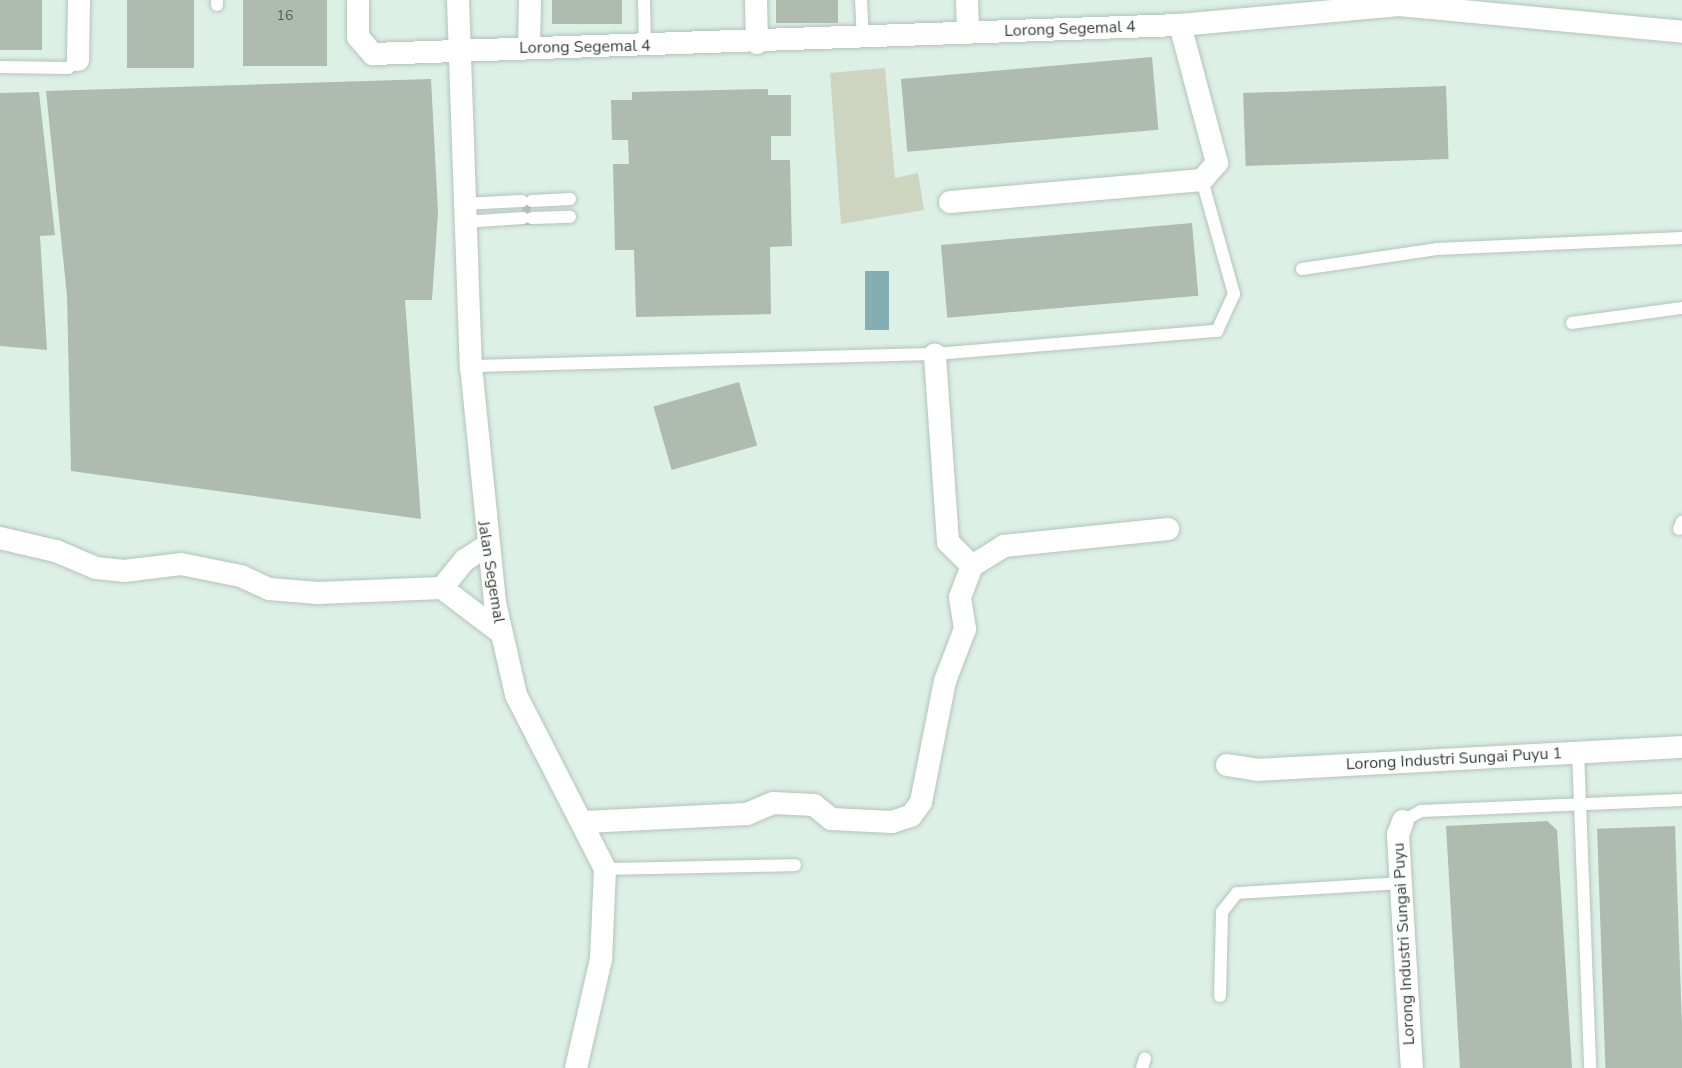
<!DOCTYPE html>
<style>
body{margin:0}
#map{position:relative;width:1682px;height:1068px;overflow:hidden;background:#ddf0e6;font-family:"Nunito Sans",sans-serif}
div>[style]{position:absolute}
.green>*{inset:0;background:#cdd5c0}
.water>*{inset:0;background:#83afb2;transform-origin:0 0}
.building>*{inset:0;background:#aebbae;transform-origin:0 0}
.roads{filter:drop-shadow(0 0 2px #b3c5bb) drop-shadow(0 0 2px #b3c5bb)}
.service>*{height:12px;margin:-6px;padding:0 6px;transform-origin:6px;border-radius:6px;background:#fff}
.minor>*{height:22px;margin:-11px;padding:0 11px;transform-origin:11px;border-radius:11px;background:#fff}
span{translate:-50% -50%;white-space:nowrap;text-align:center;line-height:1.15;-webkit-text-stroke:4.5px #fff;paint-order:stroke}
.number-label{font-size:14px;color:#535c56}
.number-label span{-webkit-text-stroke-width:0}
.street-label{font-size:16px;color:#353c38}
</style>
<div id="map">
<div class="green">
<i style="clip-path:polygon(885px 68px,895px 178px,918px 173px,924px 210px,841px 224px,830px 73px)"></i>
</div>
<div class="water">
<i style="left:865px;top:271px;width:24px;height:59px"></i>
</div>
<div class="building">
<i style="left:0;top:0;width:42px;height:50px"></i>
<i style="left:127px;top:0;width:67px;height:68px"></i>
<i style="left:243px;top:0;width:84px;height:66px"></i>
<i style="left:552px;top:0;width:70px;height:24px"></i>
<i style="left:776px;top:0;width:62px;height:23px"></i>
<i style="left:1152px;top:57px;width:73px;height:252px;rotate:85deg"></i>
<i style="clip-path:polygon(431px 79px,438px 212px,432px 300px,405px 300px,421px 519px,71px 471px,67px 296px,46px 91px)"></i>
<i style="left:1446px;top:86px;width:73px;height:203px;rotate:88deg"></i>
<i style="clip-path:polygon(768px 89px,768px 95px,791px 95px,791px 136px,771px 136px,771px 160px,790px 160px,792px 246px,770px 247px,771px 314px,636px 317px,634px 250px,615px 250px,613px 164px,629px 164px,628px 140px,612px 140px,611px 100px,632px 100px,632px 92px)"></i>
<i style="clip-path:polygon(39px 92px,55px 235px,40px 236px,47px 350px,0 346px,0 93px)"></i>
<i style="left:522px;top:196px;width:9px;height:29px"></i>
<i style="left:1192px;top:223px;width:73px;height:252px;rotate:85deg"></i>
<i style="left:739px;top:382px;width:66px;height:89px;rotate:74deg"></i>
<i style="clip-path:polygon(1547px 821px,1557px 830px,1572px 1068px,1460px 1068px,1446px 826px)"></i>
<i style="left:1675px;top:826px;width:242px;height:78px;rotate:88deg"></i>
</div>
<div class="roads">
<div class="service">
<i style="left:217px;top:0;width:5px;rotate:90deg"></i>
<i style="left:644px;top:0;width:46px;rotate:88.8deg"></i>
<i style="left:861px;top:0;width:40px;rotate:87.1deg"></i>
<i style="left:0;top:67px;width:68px;rotate:0.8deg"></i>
<i style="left:68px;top:68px;width:13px;rotate:-39deg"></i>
<i style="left:532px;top:201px;width:38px;rotate:-3deg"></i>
<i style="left:462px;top:204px;width:60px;rotate:-2.9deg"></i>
<i style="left:532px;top:218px;width:38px;rotate:-2deg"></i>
<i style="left:463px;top:222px;width:60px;rotate:-3.8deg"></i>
<i style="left:1302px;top:269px;width:136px;rotate:-8.4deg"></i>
<i style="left:1437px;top:249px;width:245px;rotate:-2.6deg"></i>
<i style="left:1572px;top:323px;width:111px;rotate:-7.8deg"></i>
<i style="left:471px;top:366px;width:464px;rotate:-1.5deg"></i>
<i style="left:935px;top:354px;width:283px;rotate:-4.7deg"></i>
<i style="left:1217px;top:331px;width:41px;rotate:-65.3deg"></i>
<i style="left:1234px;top:294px;width:118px;rotate:-105.7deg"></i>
<i style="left:1679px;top:529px;width:8px;rotate:-67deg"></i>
<i style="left:1578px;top:751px;width:317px;rotate:87.8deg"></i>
<i style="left:1403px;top:821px;width:21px;rotate:-29deg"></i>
<i style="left:1421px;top:811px;width:261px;rotate:-2.4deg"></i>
<i style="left:605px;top:869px;width:190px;rotate:-1.2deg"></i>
<i style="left:1220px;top:996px;width:84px;rotate:-88.6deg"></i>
<i style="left:1222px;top:912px;width:24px;rotate:-52deg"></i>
<i style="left:1237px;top:893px;width:163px;rotate:-3.5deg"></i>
<i style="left:1142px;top:1068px;width:10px;rotate:-73deg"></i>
</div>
<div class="minor">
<i style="left:358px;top:0;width:37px;rotate:90deg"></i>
<i style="left:358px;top:37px;width:23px;rotate:49deg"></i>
<i style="left:373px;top:54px;width:808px;rotate:-2.06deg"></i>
<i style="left:1180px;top:25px;width:220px;rotate:-5.2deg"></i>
<i style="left:1399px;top:5px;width:284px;rotate:5.4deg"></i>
<i style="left:458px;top:0;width:366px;rotate:88deg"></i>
<i style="left:471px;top:366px;width:238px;rotate:84.2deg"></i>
<i style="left:495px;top:603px;width:94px;rotate:77.1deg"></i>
<i style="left:516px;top:695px;width:195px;rotate:62.9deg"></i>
<i style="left:605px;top:869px;width:90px;rotate:92.5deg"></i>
<i style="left:601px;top:959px;width:112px;rotate:102.9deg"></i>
<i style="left:756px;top:0;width:43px;rotate:88.7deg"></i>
<i style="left:967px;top:0;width:33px;rotate:88deg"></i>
<i style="left:529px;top:47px;width:47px;rotate:-88.8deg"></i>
<i style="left:78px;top:60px;width:60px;rotate:-89deg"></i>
<i style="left:950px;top:202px;width:253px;rotate:-5deg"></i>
<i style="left:1202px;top:180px;width:23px;rotate:-49deg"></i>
<i style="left:1217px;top:163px;width:143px;rotate:-105deg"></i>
<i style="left:0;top:538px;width:57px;rotate:13.1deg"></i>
<i style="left:56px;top:551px;width:43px;rotate:23deg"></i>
<i style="left:96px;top:568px;width:28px;rotate:6deg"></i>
<i style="left:124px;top:571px;width:57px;rotate:-7deg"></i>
<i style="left:181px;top:564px;width:61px;rotate:11.3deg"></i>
<i style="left:241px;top:576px;width:31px;rotate:25deg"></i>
<i style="left:269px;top:589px;width:49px;rotate:4.7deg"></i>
<i style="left:318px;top:593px;width:124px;rotate:-2.3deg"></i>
<i style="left:442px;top:588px;width:74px;rotate:37.3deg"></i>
<i style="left:972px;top:566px;width:38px;rotate:-32deg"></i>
<i style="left:1004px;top:546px;width:165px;rotate:-5.9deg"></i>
<i style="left:442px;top:588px;width:36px;rotate:-51deg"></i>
<i style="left:465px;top:560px;width:24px;rotate:-33deg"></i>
<i style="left:1227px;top:765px;width:30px;rotate:9deg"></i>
<i style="left:1257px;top:770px;width:426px;rotate:-3.1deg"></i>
<i style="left:1403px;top:821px;width:15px;rotate:110deg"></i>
<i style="left:1398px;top:835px;width:233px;rotate:86.6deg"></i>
<i style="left:585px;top:822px;width:162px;rotate:-2.8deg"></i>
<i style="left:747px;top:814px;width:28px;rotate:-23deg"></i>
<i style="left:773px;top:803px;width:41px;rotate:2.8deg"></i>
<i style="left:814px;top:805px;width:22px;rotate:39deg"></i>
<i style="left:831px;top:819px;width:61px;rotate:2.8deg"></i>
<i style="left:892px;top:822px;width:20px;rotate:-18deg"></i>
<i style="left:911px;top:816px;width:17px;rotate:-54deg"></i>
<i style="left:921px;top:802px;width:123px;rotate:-78.8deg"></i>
<i style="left:945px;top:681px;width:56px;rotate:-69deg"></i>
<i style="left:965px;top:629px;width:32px;rotate:-99deg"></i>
<i style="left:960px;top:597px;width:33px;rotate:-69deg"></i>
<i style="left:972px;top:566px;width:34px;rotate:-135deg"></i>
<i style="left:948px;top:542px;width:188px;rotate:-94deg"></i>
</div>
</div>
<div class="number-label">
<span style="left:285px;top:16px">16</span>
</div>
<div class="street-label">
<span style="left:1070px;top:29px;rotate:-2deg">Lorong Segemal 4</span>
<span style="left:585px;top:47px;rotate:-1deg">Lorong Segemal 4</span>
<span style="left:491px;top:572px;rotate:81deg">Jalan Segemal</span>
<span style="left:1454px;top:759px;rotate:-3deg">Lorong Industri Sungai Puyu 1</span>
<span style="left:1404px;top:944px;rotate:-93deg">Lorong Industri Sungai Puyu</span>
</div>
</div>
